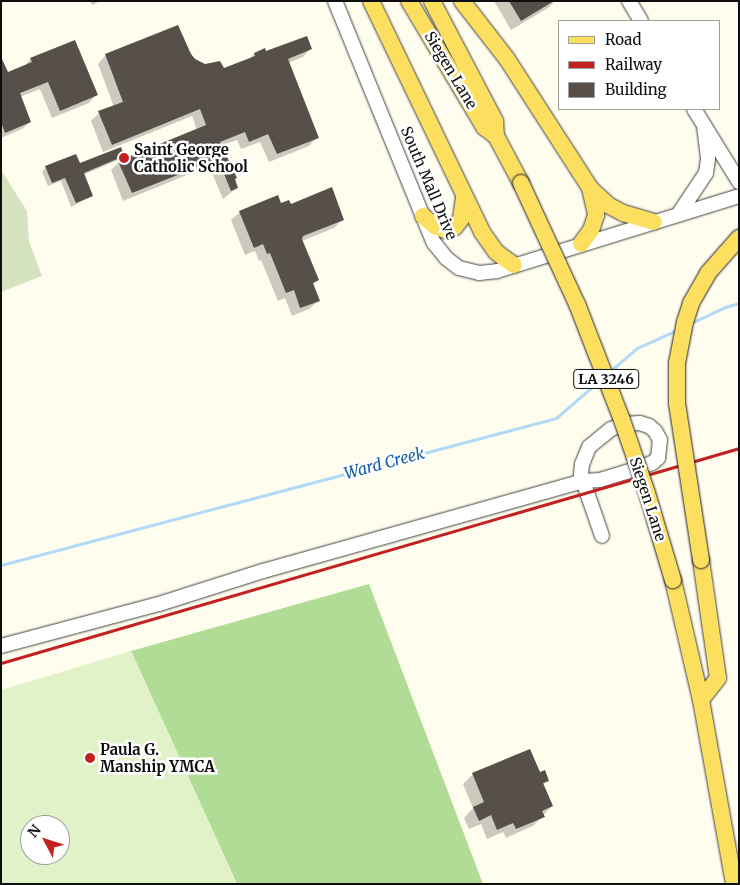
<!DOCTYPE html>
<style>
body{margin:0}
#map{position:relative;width:740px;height:885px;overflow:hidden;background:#fffdee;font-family:Merriweather,serif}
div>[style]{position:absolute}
.forest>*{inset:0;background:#b1dc95}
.cemetery>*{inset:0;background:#d5e2bf}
.pitch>*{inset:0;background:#e1f2c9}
.shadow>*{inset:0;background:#0003}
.stream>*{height:3px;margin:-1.5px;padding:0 1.5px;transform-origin:1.5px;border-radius:1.5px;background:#b1daf8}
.building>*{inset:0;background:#574f4a}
.roads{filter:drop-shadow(0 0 1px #414141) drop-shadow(0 0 1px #414141)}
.minor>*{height:14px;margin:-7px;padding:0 7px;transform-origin:7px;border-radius:7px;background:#fff}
.major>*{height:16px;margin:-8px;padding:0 8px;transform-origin:8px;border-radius:8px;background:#fddf60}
.rail>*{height:3px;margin:-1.5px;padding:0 1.5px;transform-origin:1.5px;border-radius:1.5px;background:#c32121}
.bridges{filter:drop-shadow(0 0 1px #1f1f1f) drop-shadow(0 0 1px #1f1f1f)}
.major-bridge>*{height:16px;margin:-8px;padding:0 8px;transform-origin:8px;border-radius:8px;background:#fddf60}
.dots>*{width:14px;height:14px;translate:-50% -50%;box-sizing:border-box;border:2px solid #fff;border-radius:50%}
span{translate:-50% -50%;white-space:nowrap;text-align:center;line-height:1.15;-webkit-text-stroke:5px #fff;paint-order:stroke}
.shield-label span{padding:1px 4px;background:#fff;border:1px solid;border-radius:4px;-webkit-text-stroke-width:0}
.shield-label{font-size:14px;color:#0e0e0e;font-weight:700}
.street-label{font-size:15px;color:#0e0e0e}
.poi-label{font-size:15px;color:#0e0e0e;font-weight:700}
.left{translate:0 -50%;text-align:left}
.water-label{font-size:16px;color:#125da4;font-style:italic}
.frame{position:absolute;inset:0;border:2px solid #0e0e0e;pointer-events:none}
.legend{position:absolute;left:558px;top:20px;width:162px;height:90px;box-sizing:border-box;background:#fff;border:1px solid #9f9f9f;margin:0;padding:6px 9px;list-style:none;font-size:15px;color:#0e0e0e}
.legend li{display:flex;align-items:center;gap:10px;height:25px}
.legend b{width:25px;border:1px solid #9f9f9f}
.north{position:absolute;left:20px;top:815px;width:50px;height:50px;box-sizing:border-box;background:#fff;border:1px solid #9f9f9f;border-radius:50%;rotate:310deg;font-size:14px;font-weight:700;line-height:20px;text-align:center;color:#0e0e0e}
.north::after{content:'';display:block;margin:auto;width:18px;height:22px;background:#c32121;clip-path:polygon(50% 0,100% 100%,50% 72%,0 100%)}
</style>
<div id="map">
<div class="forest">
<i style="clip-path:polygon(369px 584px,483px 884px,237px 884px,131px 651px)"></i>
</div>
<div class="cemetery">
<i style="clip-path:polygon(1px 170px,27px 211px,29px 241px,42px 276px,1px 292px)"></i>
</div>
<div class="pitch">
<i style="clip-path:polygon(evenodd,131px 651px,237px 884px,1px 884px,1px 690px,131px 651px,30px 825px,60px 825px,60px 855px,30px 855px,30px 825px)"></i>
</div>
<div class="shadow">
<i style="clip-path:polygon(90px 1px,101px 1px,92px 5px)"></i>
<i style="clip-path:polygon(494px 1px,555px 1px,548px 8px,511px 30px)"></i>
<i style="clip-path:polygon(311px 48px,303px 57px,288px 63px,317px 137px,309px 146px,269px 162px,260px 142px,241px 149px,237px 140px,220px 146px,237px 188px,223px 199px,209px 166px,123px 201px,111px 170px,119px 162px,197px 130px,192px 116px,103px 152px,91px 121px,99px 113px,114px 107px,98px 64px,106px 55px,189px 55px,205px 65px,224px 70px,248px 60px,254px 54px,264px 50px,265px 53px)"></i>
<i style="clip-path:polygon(31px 59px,96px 95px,89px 103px,52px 118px,40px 89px,20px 97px,30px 122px,22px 129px,1px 138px,1px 70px,7px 74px,24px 66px)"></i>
<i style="clip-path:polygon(123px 156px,118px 160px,83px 175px,92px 196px,71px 207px,61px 181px,48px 186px,42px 172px,46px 167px,79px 165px)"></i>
<i style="clip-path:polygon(281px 205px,343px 219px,334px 228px,302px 241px,317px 280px,312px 285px,318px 301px,309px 309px,292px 316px,285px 298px,278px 301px,261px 260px,259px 261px,255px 251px,245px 255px,231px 220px,240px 212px)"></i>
<i style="clip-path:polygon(473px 774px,539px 774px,548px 780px,543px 785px,552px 806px,533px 826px,506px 838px,503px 832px,487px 839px,481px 824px,469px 829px,464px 818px,473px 808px,463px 784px)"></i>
</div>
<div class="stream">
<i style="left:691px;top:323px;width:38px;rotate:-25deg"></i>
<i style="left:725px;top:307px;width:15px;rotate:-16deg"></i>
<i style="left:608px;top:373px;width:38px;rotate:-41deg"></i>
<i style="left:637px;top:348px;width:46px;rotate:-24.3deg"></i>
<i style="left:1px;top:565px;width:574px;rotate:-14.83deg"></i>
<i style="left:556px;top:418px;width:58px;rotate:-40.8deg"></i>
</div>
<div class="building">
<i style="clip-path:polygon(509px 1px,554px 1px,521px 21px)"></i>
<i style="clip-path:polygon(178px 25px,191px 54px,195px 59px,205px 64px,220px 61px,224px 68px,255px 56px,254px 53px,265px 48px,266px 51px,307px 36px,312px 49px,288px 59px,319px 138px,277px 154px,268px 134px,249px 142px,245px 132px,220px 142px,237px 178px,235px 179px,238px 188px,231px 191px,218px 159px,132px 193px,118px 161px,206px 125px,200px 109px,112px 145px,98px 111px,123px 102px,105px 54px)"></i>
<i style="clip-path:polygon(75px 40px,98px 95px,60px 111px,48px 82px,20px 93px,31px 122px,5px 133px,1px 122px,1px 57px,8px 72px,32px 62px,30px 58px)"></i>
<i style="clip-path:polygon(121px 147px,124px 156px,84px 173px,93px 196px,76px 203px,65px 178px,52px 183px,45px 166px,76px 154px,80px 163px)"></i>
<i style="clip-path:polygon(332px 187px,344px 220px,303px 236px,302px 239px,319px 280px,313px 283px,320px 301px,300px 308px,294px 290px,286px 293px,270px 253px,267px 254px,263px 244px,254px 248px,239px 211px,278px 195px,281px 203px,289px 200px,291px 204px)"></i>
<i style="clip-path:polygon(530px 749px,540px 772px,545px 770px,549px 781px,543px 783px,553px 806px,542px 811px,545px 817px,516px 829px,513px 823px,497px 830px,491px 815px,479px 821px,473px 807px,484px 802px,472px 773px)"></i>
</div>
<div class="roads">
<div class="minor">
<i style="left:335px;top:1px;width:261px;rotate:67.8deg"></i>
<i style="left:434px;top:243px;width:19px;rotate:51deg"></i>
<i style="left:446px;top:258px;width:16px;rotate:38deg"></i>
<i style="left:459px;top:268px;width:21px;rotate:14deg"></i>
<i style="left:479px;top:273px;width:18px;rotate:-6deg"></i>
<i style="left:497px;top:271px;width:253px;rotate:-17.2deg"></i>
<i style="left:629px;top:1px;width:23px;rotate:59deg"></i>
<i style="left:694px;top:109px;width:86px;rotate:58.3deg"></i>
<i style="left:678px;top:215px;width:50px;rotate:-56.3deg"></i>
<i style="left:706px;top:173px;width:15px;rotate:-82deg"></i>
<i style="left:708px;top:158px;width:32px;rotate:-97deg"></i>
<i style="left:1px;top:646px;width:163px;rotate:-14.9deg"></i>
<i style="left:159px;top:604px;width:109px;rotate:-17.6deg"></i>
<i style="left:263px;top:571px;width:332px;rotate:-15.7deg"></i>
<i style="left:583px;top:481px;width:17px;rotate:-3deg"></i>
<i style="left:600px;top:480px;width:27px;rotate:-17deg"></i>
<i style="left:626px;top:472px;width:28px;rotate:-19deg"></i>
<i style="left:652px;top:463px;width:8px;rotate:-40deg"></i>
<i style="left:658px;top:458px;width:18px;rotate:-84deg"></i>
<i style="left:660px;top:440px;width:10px;rotate:-119deg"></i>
<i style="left:655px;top:431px;width:8px;rotate:-140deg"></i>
<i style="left:649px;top:426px;width:9px;rotate:-162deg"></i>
<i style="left:640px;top:423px;width:17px;rotate:177deg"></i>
<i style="left:623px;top:424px;width:13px;rotate:157deg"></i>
<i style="left:611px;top:429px;width:28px;rotate:141deg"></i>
<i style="left:589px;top:447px;width:18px;rotate:112deg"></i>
<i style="left:582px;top:464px;width:11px;rotate:95deg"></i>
<i style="left:581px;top:475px;width:6px;rotate:72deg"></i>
<i style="left:583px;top:481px;width:58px;rotate:70.9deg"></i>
</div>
<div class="major">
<i style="left:371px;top:1px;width:256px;rotate:64.3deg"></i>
<i style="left:482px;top:232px;width:24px;rotate:55deg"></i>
<i style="left:496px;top:252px;width:22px;rotate:36deg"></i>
<i style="left:409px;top:1px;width:147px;rotate:59.2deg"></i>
<i style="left:484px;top:127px;width:15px;rotate:37deg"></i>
<i style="left:496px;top:136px;width:53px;rotate:62deg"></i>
<i style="left:432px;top:1px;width:136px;rotate:62.3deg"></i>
<i style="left:495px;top:121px;width:15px;rotate:86deg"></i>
<i style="left:462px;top:1px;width:73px;rotate:52.2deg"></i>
<i style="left:507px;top:59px;width:153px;rotate:57.2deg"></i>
<i style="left:590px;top:188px;width:28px;rotate:77deg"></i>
<i style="left:596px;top:215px;width:16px;rotate:108deg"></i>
<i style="left:591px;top:230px;width:17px;rotate:126deg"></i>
<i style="left:590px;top:188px;width:25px;rotate:43deg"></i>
<i style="left:608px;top:205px;width:17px;rotate:28deg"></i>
<i style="left:623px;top:213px;width:32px;rotate:16deg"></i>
<i style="left:423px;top:216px;width:16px;rotate:40deg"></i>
<i style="left:435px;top:226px;width:11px;rotate:22deg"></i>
<i style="left:445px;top:230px;width:10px;rotate:-17deg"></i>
<i style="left:455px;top:227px;width:10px;rotate:-53deg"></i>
<i style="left:461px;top:219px;width:22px;rotate:-82deg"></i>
<i style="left:701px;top:560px;width:119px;rotate:81.8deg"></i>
<i style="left:718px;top:678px;width:28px;rotate:128deg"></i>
<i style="left:673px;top:580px;width:123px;rotate:76.9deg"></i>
<i style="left:701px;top:700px;width:187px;rotate:79.8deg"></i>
</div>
</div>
<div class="rail">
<i style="left:1px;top:663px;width:769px;rotate:-16.24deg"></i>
</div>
<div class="bridges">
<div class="major-bridge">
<i style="left:521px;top:183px;width:133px;rotate:65.2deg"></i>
<i style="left:577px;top:304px;width:124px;rotate:68.8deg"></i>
<i style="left:622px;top:420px;width:77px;rotate:71.1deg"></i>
<i style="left:647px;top:493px;width:91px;rotate:73.4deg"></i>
<i style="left:701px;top:560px;width:159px;rotate:-98.7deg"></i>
<i style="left:677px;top:403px;width:40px;rotate:-90deg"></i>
<i style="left:677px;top:363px;width:42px;rotate:-79deg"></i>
<i style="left:685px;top:322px;width:20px;rotate:-72deg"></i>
<i style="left:691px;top:303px;width:34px;rotate:-60deg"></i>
<i style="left:708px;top:273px;width:47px;rotate:-48.5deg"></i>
</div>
</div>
<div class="dots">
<i style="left:124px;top:158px;background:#c32121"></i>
<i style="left:90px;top:758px;background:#c32121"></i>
</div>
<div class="shield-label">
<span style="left:606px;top:379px">LA 3246</span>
</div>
<div class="street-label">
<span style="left:451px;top:70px;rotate:59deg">Siegen Lane</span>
<span style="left:429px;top:183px;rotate:67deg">South Mall Drive</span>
<span style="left:648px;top:499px;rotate:72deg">Siegen Lane</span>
</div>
<div class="poi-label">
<span class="left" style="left:134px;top:158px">Saint George<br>Catholic School</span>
<span class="left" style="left:100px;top:758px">Paula G.<br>Manship YMCA</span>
</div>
<div class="water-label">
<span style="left:384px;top:463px;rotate:-15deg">Ward Creek</span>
</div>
<div class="frame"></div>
<ul class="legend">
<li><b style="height:6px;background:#fddf60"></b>Road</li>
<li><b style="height:6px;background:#c32121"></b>Railway</li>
<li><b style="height:14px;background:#574f4a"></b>Building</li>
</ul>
<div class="north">N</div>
</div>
